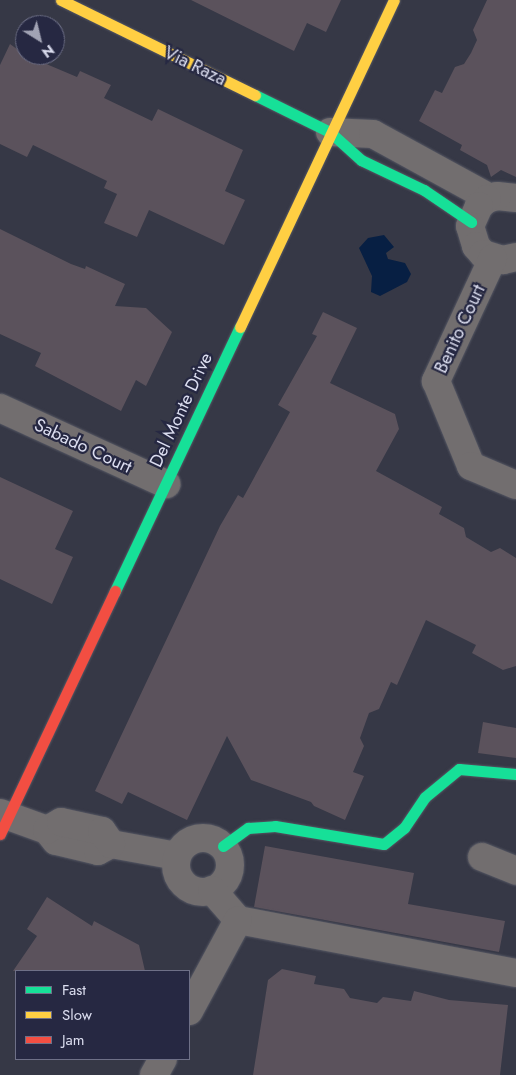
<!DOCTYPE html>
<style>
body{margin:0}
#map{position:relative;width:516px;height:1075px;overflow:hidden;background:#363846;font-family:Jost,sans-serif}
div>[style]{position:absolute}
.water>*{inset:0;background:#071f43}
.building>*{inset:0;background:#5b525c}
.roads{filter:drop-shadow(0 0 1px #555763) drop-shadow(0 0 1px #555763)}
.street>*{height:28px;margin:-14px;padding:0 14px;transform-origin:14px;border-radius:14px;background:#726e6f}
.street>.ring{margin:-14px;padding:0;box-sizing:content-box;background:none;border:28px solid #726e6f;border-radius:50%}
.fast>*{height:11px;margin:-5.5px;padding:0 5.5px;transform-origin:5.5px;border-radius:5.5px;background:#16e098}
.slow>*{height:11px;margin:-5.5px;padding:0 5.5px;transform-origin:5.5px;border-radius:5.5px;background:#ffcf43}
.jam>*{height:11px;margin:-5.5px;padding:0 5.5px;transform-origin:5.5px;border-radius:5.5px;background:#f24e42}
span{translate:-50% -50%;white-space:nowrap;text-align:center;line-height:1.15;-webkit-text-stroke:4.5px #262842;paint-order:stroke}
.street-label{font-size:18px;color:#dbddef}
.legend{position:absolute;left:15px;top:970px;width:175px;height:90px;box-sizing:border-box;background:#262842;border:1px solid #6e7087;margin:0;padding:6px 9px;list-style:none;font-size:15px;color:#dbddef}
.legend li{display:flex;align-items:center;gap:10px;height:25px}
.legend b{width:25px;border:1px solid #6e7087}
.north{position:absolute;left:15px;top:15px;width:50px;height:50px;box-sizing:border-box;background:#262842;border:1px solid #6e7087;border-radius:50%;rotate:144deg;font-size:14px;font-weight:700;line-height:20px;text-align:center;color:#dbddef}
.north::after{content:'';display:block;margin:auto;width:18px;height:22px;background:#a1a3b4;clip-path:polygon(50% 0,100% 100%,50% 72%,0 100%)}
</style>
<div id="map">
<div class="water">
<i style="clip-path:polygon(384px 235px,394px 247px,386px 253px,388px 259px,405px 263px,411px 274px,407px 282px,380px 296px,371px 292px,372px 276px,359px 248px,368px 238px)"></i>
</div>
<div class="building">
<i style="clip-path:polygon(191px 0,341px 0,326px 32px,307px 23px,294px 51px)"></i>
<i style="clip-path:polygon(487px 0,516px 0,516px 177px,501px 170px,491px 177px,487px 165px,460px 150px,462px 145px,419px 121px,435px 90px,442px 93px,455px 67px,464px 64px,471px 53px,477px 40px,473px 30px)"></i>
<i style="clip-path:polygon(10px 44px,25px 55px,77px 77px,80px 71px,111px 85px,104px 98px,152px 121px,158px 109px,243px 150px,225px 191px,245px 200px,224px 245px,149px 210px,137px 237px,104px 223px,117px 194px,104px 188px,107px 181px,33px 145px,27px 157px,0 144px,0 65px)"></i>
<i style="clip-path:polygon(0 229px,71px 264px,85px 269px,86px 266px,125px 284px,115px 306px,146px 308px,172px 332px,146px 386px,136px 380px,121px 411px,35px 366px,41px 353px,0 334px)"></i>
<i style="clip-path:polygon(323px 312px,357px 328px,330px 383px,395px 414px,399px 429px,376px 471px,442px 507px,439px 514px,464px 528px,466px 537px,491px 552px,500px 548px,516px 558px,516px 666px,503px 670px,472px 653px,476px 645px,426px 620px,397px 685px,391px 682px,379px 709px,369px 713px,360px 738px,364px 746px,353px 772px,364px 776px,345px 820px,314px 806px,311px 802px,251px 780px,227px 736px,187px 820px,128px 792px,122px 804px,95px 791px,220px 526px,238px 495px,243px 498px,290px 412px,278px 405px,317px 336px,312px 334px)"></i>
<i style="clip-path:polygon(0 477px,73px 511px,55px 549px,73px 557px,52px 604px,0 579px)"></i>
<i style="clip-path:polygon(483px 722px,516px 728px,516px 758px,478px 753px)"></i>
<i style="clip-path:polygon(265px 846px,414px 873px,408px 904px,505px 921px,499px 952px,254px 907px)"></i>
<i style="clip-path:polygon(47px 897px,92px 926px,94px 921px,139px 945px,145px 971px,13px 971px,37px 936px,27px 929px)"></i>
<i style="clip-path:polygon(282px 969px,316px 976px,314px 984px,344px 989px,350px 998px,377px 1003px,383px 997px,411px 1001px,414px 991px,449px 1000px,508px 1005px,500px 1075px,253px 1075px,268px 980px)"></i>
</div>
<div class="roads">
<div class="street">
<i style="left:330px;top:132px;width:43px;rotate:2.7deg"></i>
<i style="left:373px;top:134px;width:133px;rotate:28.7deg"></i>
<i style="left:516px;top:198px;width:19px;rotate:-174deg"></i>
<i style="left:497px;top:196px;width:10px;rotate:163deg"></i>
<i style="left:487px;top:199px;width:11px;rotate:139deg"></i>
<i style="left:479px;top:206px;width:22px;rotate:114deg"></i>
<i style="left:470px;top:226px;width:21px;rotate:73deg"></i>
<i style="left:476px;top:246px;width:11px;rotate:49deg"></i>
<i style="left:483px;top:254px;width:21px;rotate:17deg"></i>
<i style="left:503px;top:260px;width:13px;rotate:-13deg"></i>
<i style="left:493px;top:258px;width:136px;rotate:114.9deg"></i>
<i style="left:436px;top:381px;width:92px;rotate:67.6deg"></i>
<i style="left:471px;top:466px;width:49px;rotate:22.9deg"></i>
<i style="left:0;top:408px;width:183px;rotate:24.6deg"></i>
<i style="left:0;top:813px;width:50px;rotate:19.9deg"></i>
<i style="left:47px;top:830px;width:14px;rotate:51deg"></i>
<i style="left:56px;top:841px;width:43px;rotate:13.4deg"></i>
<i style="left:98px;top:851px;width:15px;rotate:-28deg"></i>
<i style="left:111px;top:844px;width:67px;rotate:10.3deg"></i>
<i style="left:47px;top:830px;width:16px;rotate:-30deg"></i>
<i style="left:61px;top:822px;width:42px;rotate:12.4deg"></i>
<i style="left:102px;top:831px;width:16px;rotate:55deg"></i>
<i class="ring" style="left:176px;top:838px;width:26px;height:26px"></i>
<i style="left:482px;top:857px;width:37px;rotate:22deg"></i>
<i style="left:212px;top:890px;width:40px;rotate:49deg"></i>
<i style="left:238px;top:920px;width:283px;rotate:10.8deg"></i>
<i style="left:189px;top:1011px;width:103px;rotate:-61.7deg"></i>
<i style="left:154px;top:1075px;width:18px;rotate:-61deg"></i>
</div>
<div class="fast">
<i style="left:255px;top:95px;width:84px;rotate:26.3deg"></i>
<i style="left:330px;top:132px;width:42px;rotate:42.1deg"></i>
<i style="left:361px;top:160px;width:70px;rotate:25.5deg"></i>
<i style="left:424px;top:190px;width:57px;rotate:34.2deg"></i>
<i style="left:115px;top:591px;width:292px;rotate:-64.7deg"></i>
<i style="left:223px;top:846px;width:31px;rotate:-36deg"></i>
<i style="left:248px;top:828px;width:27px;rotate:-4deg"></i>
<i style="left:275px;top:826px;width:110px;rotate:9.4deg"></i>
<i style="left:384px;top:844px;width:26px;rotate:-39deg"></i>
<i style="left:404px;top:828px;width:37px;rotate:-56deg"></i>
<i style="left:425px;top:797px;width:44px;rotate:-39.5deg"></i>
<i style="left:459px;top:769px;width:57px;rotate:5deg"></i>
</div>
<div class="slow">
<i style="left:61px;top:0;width:216px;rotate:26.1deg"></i>
<i style="left:240px;top:327px;width:361px;rotate:-64.8deg"></i>
</div>
<div class="jam">
<i style="left:0;top:834px;width:269px;rotate:-64.7deg"></i>
</div>
</div>
<div class="street-label">
<span style="left:195px;top:66px;rotate:26deg">Via Raza</span>
<span style="left:460px;top:329px;rotate:-65deg">Benito Court</span>
<span style="left:181px;top:410px;rotate:-65deg">Del Monte Drive</span>
<span style="left:83px;top:446px;rotate:25deg">Sabado Court</span>
</div>
<ul class="legend">
<li><b style="height:6px;background:#16e098"></b>Fast</li>
<li><b style="height:6px;background:#ffcf43"></b>Slow</li>
<li><b style="height:6px;background:#f24e42"></b>Jam</li>
</ul>
<div class="north">N</div>
</div>
